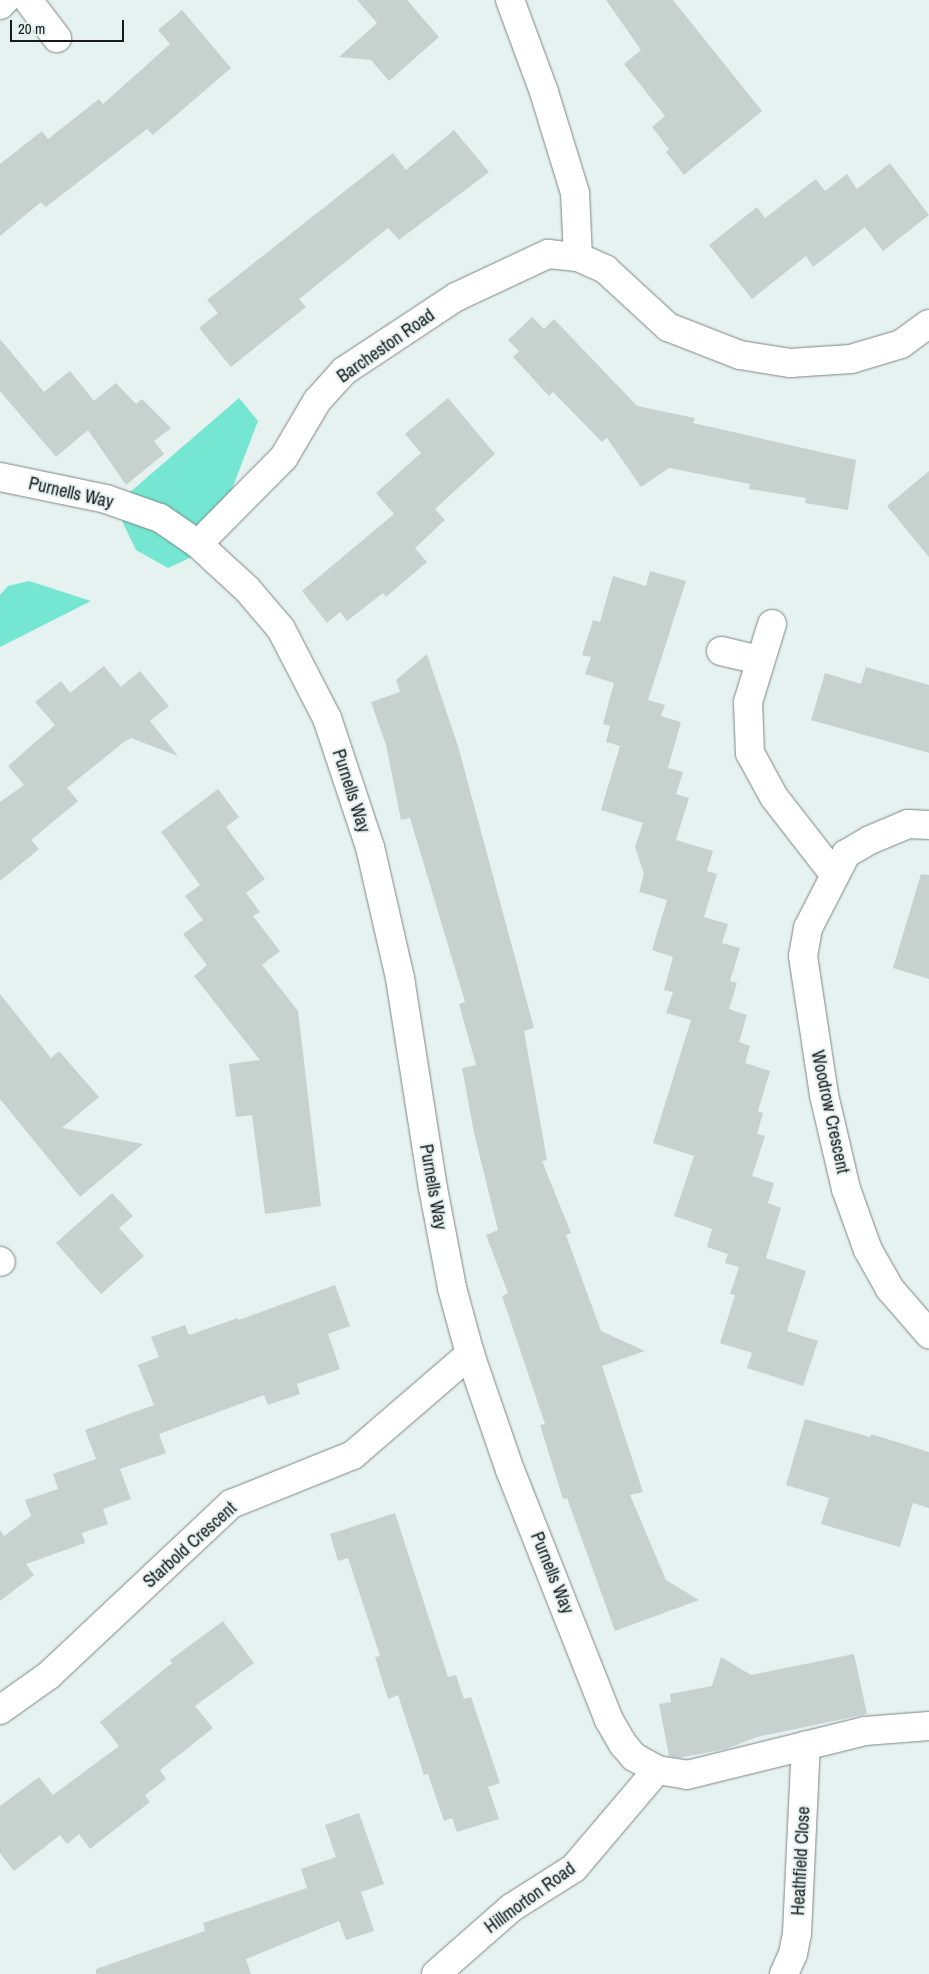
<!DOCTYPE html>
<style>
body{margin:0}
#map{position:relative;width:929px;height:1974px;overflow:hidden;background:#e6f2ef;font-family:"Archivo Narrow",sans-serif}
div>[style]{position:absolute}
.green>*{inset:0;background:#74e6d1}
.building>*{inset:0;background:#c7d2cf}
.roads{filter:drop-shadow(0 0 1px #7d8785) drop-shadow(0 0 1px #7d8785)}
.minor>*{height:28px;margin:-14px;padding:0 14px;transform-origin:14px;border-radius:14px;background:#fff}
span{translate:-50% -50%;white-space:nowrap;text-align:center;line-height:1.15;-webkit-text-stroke:4px #e6f2ef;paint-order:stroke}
.street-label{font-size:18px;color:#161a19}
.scale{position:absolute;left:10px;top:20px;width:114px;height:22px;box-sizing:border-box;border:2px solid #161a19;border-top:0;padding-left:6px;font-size:15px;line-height:18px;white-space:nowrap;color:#161a19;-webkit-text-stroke:4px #e6f2ef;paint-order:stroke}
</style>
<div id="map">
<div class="green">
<i style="clip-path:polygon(239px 398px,258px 421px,219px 523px,196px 555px,168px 568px,136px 550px,122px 521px,133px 514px,129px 493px)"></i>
<i style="clip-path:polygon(29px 581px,91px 601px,0 647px,0 595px,8px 586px)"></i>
</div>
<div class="building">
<i style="clip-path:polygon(357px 0,407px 0,439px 37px,389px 81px,371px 60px,339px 57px,377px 23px)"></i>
<i style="clip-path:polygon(606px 0,673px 0,762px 111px,684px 175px,666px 152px,669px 149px,652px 127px,665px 116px,624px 64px,641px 50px)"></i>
<i style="clip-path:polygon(182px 10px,231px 68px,153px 135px,147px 129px,46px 207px,41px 202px,0 236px,0 164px,42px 131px,48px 139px,99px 99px,103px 104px,170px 44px,158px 30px)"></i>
<i style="clip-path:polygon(454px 130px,489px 172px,399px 240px,388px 228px,299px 299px,306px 307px,231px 367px,199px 328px,218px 313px,207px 300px,393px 153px,406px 170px)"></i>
<i style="clip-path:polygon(890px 163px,929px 215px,883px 251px,865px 227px,813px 267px,806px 256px,752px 299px,709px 245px,757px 207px,765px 218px,816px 179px,825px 191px,847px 174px,857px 189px)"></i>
<i style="clip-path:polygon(532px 317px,544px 329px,554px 319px,637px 406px,695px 418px,693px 423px,856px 460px,848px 510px,805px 503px,806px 498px,749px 489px,750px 484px,669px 468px,641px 487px,607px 438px,602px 442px,553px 392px,549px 396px,513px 357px,519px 351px,508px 340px)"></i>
<i style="clip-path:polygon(0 339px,44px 392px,70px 371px,94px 401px,116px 383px,136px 404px,142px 399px,171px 428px,154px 441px,164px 454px,126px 485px,88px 430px,56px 457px,0 391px)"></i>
<i style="clip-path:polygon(448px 398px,495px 454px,435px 509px,445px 520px,415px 548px,427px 562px,386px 597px,383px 593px,347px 621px,340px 612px,327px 623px,302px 591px,394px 514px,376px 493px,421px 453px,405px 434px)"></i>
<i style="clip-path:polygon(929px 471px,929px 557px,887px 506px)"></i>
<i style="clip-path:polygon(650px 571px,686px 581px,648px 700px,665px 705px,661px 716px,681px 722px,668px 768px,683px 772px,676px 794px,689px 798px,676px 840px,713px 851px,707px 871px,717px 874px,704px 917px,728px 924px,722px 943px,740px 948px,730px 981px,737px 983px,729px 1009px,747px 1015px,739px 1042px,750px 1046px,745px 1063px,770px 1071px,758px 1111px,763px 1113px,757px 1134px,765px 1136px,752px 1176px,774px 1183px,768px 1203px,781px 1208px,766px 1258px,806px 1271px,787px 1331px,818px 1341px,803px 1386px,747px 1368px,752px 1353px,720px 1343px,735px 1295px,730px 1294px,739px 1267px,725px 1263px,728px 1254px,707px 1247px,712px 1229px,674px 1216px,694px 1156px,653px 1143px,691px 1020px,666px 1013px,673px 992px,664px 990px,673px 957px,652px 950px,667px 900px,639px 892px,644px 874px,635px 847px,643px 823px,601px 810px,620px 746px,606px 742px,610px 726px,603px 724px,614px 683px,585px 674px,591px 657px,582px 655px,593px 620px,600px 622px,613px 576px,646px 586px)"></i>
<i style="clip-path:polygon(427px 654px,458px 746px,534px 1028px,524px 1031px,547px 1160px,542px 1161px,571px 1233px,566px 1235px,601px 1331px,645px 1351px,602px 1366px,643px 1492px,630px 1495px,666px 1580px,699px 1600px,615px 1631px,567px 1498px,563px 1499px,540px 1425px,545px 1424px,502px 1296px,508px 1293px,486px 1235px,498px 1230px,474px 1133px,462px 1068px,476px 1065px,459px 1004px,465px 1002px,410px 818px,401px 820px,386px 745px,371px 702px,400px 692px,396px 680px)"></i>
<i style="clip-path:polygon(104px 666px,121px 687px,140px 671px,169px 706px,150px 721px,178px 756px,131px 738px,124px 742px,67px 788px,78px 801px,31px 840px,39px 849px,0 881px,0 802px,24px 785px,8px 766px,55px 725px,35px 702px,61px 681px,70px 693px)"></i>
<i style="clip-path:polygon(866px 667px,929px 685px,929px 753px,811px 720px,825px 673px,861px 684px)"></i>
<i style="clip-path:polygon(218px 789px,239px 817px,226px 827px,265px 879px,246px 893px,260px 912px,253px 916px,280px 951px,262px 965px,298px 1011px,321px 1206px,265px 1214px,252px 1115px,236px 1117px,229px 1064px,260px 1060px,194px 976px,207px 965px,183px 934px,203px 920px,185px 896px,200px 885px,161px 832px)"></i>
<i style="clip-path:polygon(921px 874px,929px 875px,929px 979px,893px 968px)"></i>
<i style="clip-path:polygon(0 994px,51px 1058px,59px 1051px,99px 1097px,62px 1128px,143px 1144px,80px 1197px,0 1099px)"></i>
<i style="clip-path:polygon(112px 1193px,133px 1216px,119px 1228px,144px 1256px,101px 1294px,56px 1243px)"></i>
<i style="clip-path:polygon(335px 1285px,350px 1326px,328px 1334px,340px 1369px,297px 1384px,300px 1394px,268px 1405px,264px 1395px,159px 1434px,166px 1453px,120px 1469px,131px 1499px,103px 1509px,108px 1524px,82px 1533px,85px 1543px,26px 1564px,34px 1575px,0 1601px,0 1530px,4px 1536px,31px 1516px,25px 1500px,58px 1489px,53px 1474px,96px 1459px,85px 1430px,154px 1405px,138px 1365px,159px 1357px,151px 1337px,185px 1325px,189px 1335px,238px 1318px,239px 1320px)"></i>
<i style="clip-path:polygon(805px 1419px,870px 1437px,871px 1434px,929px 1452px,929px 1508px,913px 1503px,900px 1547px,821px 1524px,829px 1498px,786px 1485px)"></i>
<i style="clip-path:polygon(395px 1513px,448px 1677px,456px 1675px,464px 1699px,471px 1697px,500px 1783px,488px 1787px,499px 1819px,457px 1832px,452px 1818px,444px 1821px,428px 1774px,424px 1775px,398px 1695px,388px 1699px,375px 1657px,380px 1656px,348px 1558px,338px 1561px,330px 1534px)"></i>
<i style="clip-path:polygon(223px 1621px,254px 1663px,195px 1706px,213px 1728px,160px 1770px,166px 1779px,145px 1795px,150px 1802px,90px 1849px,79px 1834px,67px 1844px,60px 1835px,14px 1871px,0 1853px,0 1806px,39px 1777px,53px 1795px,119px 1746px,100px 1722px,172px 1663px,170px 1660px)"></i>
<i style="clip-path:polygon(854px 1654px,867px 1714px,757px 1737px,726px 1749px,678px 1758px,669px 1756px,659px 1704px,671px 1702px,670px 1694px,712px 1686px,721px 1657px,751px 1675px)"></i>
<i style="clip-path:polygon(359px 1813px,384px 1884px,361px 1892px,374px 1931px,346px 1940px,339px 1921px,246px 1959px,251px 1974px,96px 1974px,96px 1969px,205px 1931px,203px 1923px,307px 1888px,301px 1869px,336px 1857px,325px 1825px)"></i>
</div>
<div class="roads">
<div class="minor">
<i style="left:28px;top:0;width:48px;rotate:52.7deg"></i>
<i style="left:510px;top:0;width:98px;rotate:69.7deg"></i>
<i style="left:544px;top:92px;width:106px;rotate:72.9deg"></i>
<i style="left:575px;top:193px;width:64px;rotate:87.3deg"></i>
<i style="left:0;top:5px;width:7px;rotate:-45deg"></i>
<i style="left:0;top:477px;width:108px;rotate:11.7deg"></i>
<i style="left:106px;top:499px;width:57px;rotate:19.4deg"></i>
<i style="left:160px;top:518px;width:46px;rotate:34.4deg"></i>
<i style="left:198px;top:544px;width:67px;rotate:42.6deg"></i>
<i style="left:247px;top:589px;width:52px;rotate:49.6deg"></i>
<i style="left:281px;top:629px;width:100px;rotate:62.7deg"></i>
<i style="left:327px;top:718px;width:136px;rotate:71.6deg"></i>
<i style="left:370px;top:847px;width:134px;rotate:77.1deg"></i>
<i style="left:400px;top:978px;width:213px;rotate:81.1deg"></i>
<i style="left:433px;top:1188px;width:102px;rotate:79.2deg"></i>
<i style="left:452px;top:1288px;width:68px;rotate:74.7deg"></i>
<i style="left:470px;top:1354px;width:123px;rotate:71deg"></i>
<i style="left:510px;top:1470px;width:269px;rotate:68.4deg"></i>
<i style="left:609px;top:1720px;width:28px;rotate:60deg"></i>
<i style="left:623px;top:1744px;width:17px;rotate:50deg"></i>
<i style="left:634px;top:1757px;width:26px;rotate:29deg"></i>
<i style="left:657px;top:1770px;width:30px;rotate:9deg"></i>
<i style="left:687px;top:1775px;width:183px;rotate:-13.9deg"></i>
<i style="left:865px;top:1731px;width:64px;rotate:-4.5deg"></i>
<i style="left:198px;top:544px;width:122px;rotate:-45.3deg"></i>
<i style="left:284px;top:457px;width:65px;rotate:-59.5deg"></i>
<i style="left:317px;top:401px;width:40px;rotate:-48deg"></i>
<i style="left:344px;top:371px;width:134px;rotate:-33.5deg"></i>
<i style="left:456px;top:297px;width:102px;rotate:-25.1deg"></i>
<i style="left:548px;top:254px;width:30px;rotate:6deg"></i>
<i style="left:578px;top:257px;width:30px;rotate:24deg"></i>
<i style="left:605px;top:269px;width:86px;rotate:42.6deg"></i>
<i style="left:668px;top:327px;width:77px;rotate:21.3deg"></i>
<i style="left:740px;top:355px;width:51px;rotate:9.1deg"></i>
<i style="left:790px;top:363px;width:61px;rotate:-3.8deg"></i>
<i style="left:851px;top:359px;width:52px;rotate:-16.7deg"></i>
<i style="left:901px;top:344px;width:34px;rotate:-36deg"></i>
<i style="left:772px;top:624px;width:82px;rotate:107.1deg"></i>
<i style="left:748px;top:702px;width:51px;rotate:87.8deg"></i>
<i style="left:750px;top:753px;width:50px;rotate:61.4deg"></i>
<i style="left:774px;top:797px;width:98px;rotate:52.1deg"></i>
<i style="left:721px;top:651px;width:39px;rotate:13deg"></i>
<i style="left:929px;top:825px;width:21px;rotate:-177deg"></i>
<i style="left:908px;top:824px;width:41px;rotate:157.2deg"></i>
<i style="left:870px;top:840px;width:28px;rotate:150deg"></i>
<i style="left:846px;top:854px;width:83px;rotate:117.2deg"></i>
<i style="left:808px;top:928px;width:28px;rotate:100deg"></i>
<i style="left:803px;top:956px;width:141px;rotate:81.4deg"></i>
<i style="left:824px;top:1095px;width:97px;rotate:76.8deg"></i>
<i style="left:846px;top:1189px;width:65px;rotate:70.2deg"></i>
<i style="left:868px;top:1250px;width:45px;rotate:60.6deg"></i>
<i style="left:890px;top:1289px;width:60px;rotate:49.1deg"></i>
<i style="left:0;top:1261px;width:1px;rotate:45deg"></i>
<i style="left:0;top:1710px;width:60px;rotate:-35.5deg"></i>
<i style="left:49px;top:1675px;width:250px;rotate:-43.2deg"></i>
<i style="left:231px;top:1504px;width:131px;rotate:-21.9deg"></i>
<i style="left:353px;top:1455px;width:155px;rotate:-40.8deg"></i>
<i style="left:436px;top:1974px;width:100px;rotate:-41.3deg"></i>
<i style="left:511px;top:1908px;width:75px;rotate:-32.4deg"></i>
<i style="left:574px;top:1868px;width:128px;rotate:-49.7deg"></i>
<i style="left:784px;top:1974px;width:22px;rotate:-66deg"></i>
<i style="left:793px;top:1954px;width:21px;rotate:-79deg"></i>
<i style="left:797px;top:1933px;width:188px;rotate:-87.3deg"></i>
</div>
</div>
<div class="street-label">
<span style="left:386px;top:346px;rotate:-35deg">Barcheston Road</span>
<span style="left:71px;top:493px;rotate:13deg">Purnells Way</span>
<span style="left:351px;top:791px;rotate:72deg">Purnells Way</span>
<span style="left:830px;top:1112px;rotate:78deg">Woodrow Crescent</span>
<span style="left:433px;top:1187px;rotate:80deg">Purnells Way</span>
<span style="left:190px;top:1545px;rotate:-42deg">Starbold Crescent</span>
<span style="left:552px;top:1573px;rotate:68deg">Purnells Way</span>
<span style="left:801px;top:1861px;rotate:-87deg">Heathfield Close</span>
<span style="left:530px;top:1898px;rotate:-36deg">Hillmorton Road</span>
</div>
<div class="scale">20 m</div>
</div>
